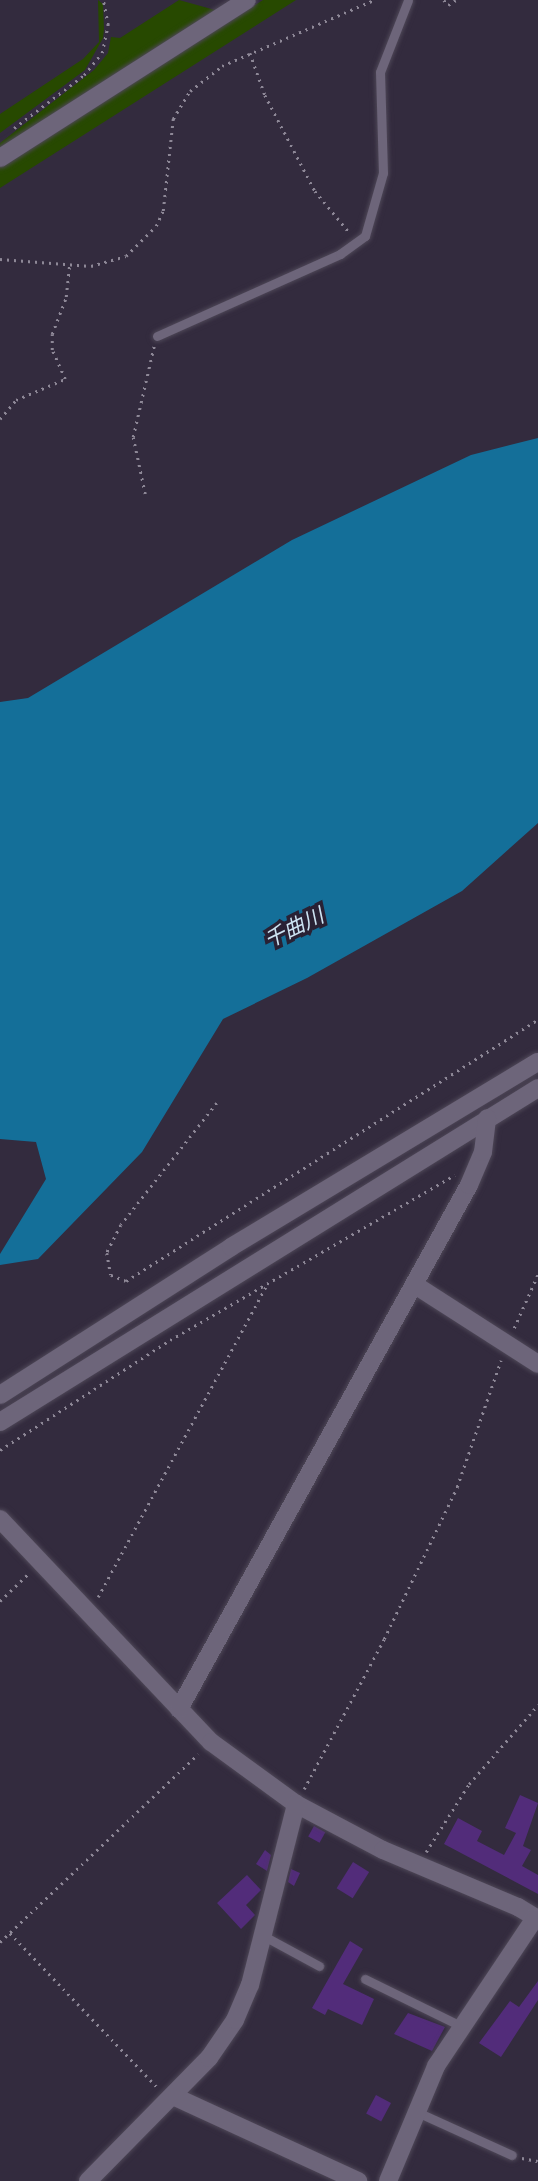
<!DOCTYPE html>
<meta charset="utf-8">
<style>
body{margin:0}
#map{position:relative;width:538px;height:2181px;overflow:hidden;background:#332b3e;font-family:"DM Sans","Noto Sans JP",sans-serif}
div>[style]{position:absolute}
.green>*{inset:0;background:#274900}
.water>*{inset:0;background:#146f99}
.building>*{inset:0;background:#522c7a;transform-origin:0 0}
.path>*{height:2.5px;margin-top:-1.25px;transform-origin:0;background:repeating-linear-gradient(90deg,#8e8897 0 2px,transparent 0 7px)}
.roads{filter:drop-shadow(0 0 2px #4e4757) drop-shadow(0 0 2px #4e4757)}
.lane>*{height:9px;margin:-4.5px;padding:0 4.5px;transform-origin:4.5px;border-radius:4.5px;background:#6d657a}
.street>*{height:18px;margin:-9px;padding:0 9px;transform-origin:9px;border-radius:9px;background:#6d657a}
span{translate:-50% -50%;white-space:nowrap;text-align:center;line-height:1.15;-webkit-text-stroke:7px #292134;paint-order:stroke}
.water-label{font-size:21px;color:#cde4f3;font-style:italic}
</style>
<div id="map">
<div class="green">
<i style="clip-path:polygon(98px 0,103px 4px,104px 29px,103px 38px,85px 70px,0 133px,0 114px,83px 59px,99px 42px)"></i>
<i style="clip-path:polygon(179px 0,215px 10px,0 153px,0 143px,94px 70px,108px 53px,111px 37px,120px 38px)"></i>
<i style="clip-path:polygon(263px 0,296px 0,0 188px,0 165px)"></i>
</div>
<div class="water">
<i style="clip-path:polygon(538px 438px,538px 823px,462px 891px,307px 978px,223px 1019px,142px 1152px,38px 1259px,0 1265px,0 1254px,46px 1179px,36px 1142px,0 1139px,0 702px,28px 698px,292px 540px,471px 455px)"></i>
</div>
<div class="building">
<i style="clip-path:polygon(520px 1795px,538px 1803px,523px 1846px,531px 1850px,522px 1866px,538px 1875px,538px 1894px,444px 1844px,458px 1818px,482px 1831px,477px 1841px,504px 1855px,516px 1833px,505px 1828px)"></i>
<i style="left:314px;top:1826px;width:13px;height:12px;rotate:29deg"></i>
<i style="clip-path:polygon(265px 1850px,271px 1855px,267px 1871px,256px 1864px)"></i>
<i style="left:353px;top:1862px;width:19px;height:31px;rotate:32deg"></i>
<i style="clip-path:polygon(291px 1869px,300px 1873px,294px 1886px,288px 1882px)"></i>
<i style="clip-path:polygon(247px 1875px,261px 1890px,246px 1905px,255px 1915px,241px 1929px,217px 1903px)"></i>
<i style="clip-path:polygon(350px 1941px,363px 1949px,343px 1984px,374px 1999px,362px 2025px,328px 2009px,325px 2015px,312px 2008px)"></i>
<i style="clip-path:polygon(538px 1981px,538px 2000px,501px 2057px,479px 2043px,510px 2001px,519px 2007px)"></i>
<i style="clip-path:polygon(408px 2013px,445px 2027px,432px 2051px,394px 2034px)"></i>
<i style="left:376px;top:2095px;width:17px;height:21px;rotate:28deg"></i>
</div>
<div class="path">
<i style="left:444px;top:0;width:6px;rotate:51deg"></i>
<i style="left:448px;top:5px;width:9px;rotate:-32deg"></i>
<i style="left:250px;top:53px;width:45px;rotate:70.3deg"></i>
<i style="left:265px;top:95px;width:108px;rotate:62.5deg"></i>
<i style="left:315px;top:191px;width:53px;rotate:50.3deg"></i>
<i style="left:14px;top:128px;width:88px;rotate:-37.1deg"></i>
<i style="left:84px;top:75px;width:28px;rotate:-51deg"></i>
<i style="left:102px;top:53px;width:29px;rotate:-78deg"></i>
<i style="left:108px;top:25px;width:25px;rotate:-101deg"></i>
<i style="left:0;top:259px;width:91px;rotate:4.4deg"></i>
<i style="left:91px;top:266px;width:36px;rotate:-16deg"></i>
<i style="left:126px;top:256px;width:42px;rotate:-45deg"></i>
<i style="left:156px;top:226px;width:17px;rotate:-65deg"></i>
<i style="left:163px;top:211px;width:93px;rotate:-83.8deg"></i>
<i style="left:173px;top:119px;width:33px;rotate:-59deg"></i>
<i style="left:190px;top:91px;width:41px;rotate:-38deg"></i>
<i style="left:222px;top:66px;width:166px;rotate:-23.5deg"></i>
<i style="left:0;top:419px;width:25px;rotate:-50deg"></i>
<i style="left:16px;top:400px;width:53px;rotate:-23.2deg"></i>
<i style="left:65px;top:379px;width:32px;rotate:-114deg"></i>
<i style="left:52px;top:350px;width:16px;rotate:-90deg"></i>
<i style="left:52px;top:334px;width:40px;rotate:-69deg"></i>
<i style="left:66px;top:297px;width:31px;rotate:-84deg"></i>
<i style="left:145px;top:494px;width:58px;rotate:-101.9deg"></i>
<i style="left:133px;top:437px;width:93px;rotate:-77deg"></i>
<i style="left:217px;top:1103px;width:155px;rotate:128.2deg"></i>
<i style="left:121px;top:1225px;width:31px;rotate:117deg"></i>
<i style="left:107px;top:1253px;width:22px;rotate:80deg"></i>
<i style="left:111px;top:1275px;width:16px;rotate:22deg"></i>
<i style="left:126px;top:1281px;width:488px;rotate:-32.4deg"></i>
<i style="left:514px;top:1328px;width:59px;rotate:-66deg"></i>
<i style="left:0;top:1450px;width:202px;rotate:-32.9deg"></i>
<i style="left:170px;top:1340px;width:329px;rotate:-30.1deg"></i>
<i style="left:98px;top:1597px;width:353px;rotate:-61.6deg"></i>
<i style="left:0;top:1601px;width:39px;rotate:-44deg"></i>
<i style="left:304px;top:1789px;width:170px;rotate:-61.9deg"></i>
<i style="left:384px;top:1639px;width:169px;rotate:-64.3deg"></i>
<i style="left:457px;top:1487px;width:134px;rotate:-70.9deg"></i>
<i style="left:426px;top:1852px;width:80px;rotate:-57.7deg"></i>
<i style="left:469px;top:1784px;width:105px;rotate:-48.9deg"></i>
<i style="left:10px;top:1933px;width:213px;rotate:46.3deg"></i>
<i style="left:0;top:1942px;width:273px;rotate:-43.5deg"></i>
<i style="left:522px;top:2158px;width:16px;rotate:11deg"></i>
</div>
<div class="roads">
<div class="lane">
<i style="left:157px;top:336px;width:201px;rotate:-24.1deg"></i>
<i style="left:340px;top:254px;width:31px;rotate:-36deg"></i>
<i style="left:365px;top:236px;width:66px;rotate:-74.1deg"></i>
<i style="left:383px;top:173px;width:101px;rotate:-91.7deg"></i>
<i style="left:380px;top:72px;width:77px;rotate:-68.7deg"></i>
<i style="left:262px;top:1935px;width:65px;rotate:28.5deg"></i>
<i style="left:365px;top:1979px;width:109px;rotate:26.1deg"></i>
<i style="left:417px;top:2112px;width:104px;rotate:24.4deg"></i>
</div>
<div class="street">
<i style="left:0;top:158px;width:293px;rotate:-32.6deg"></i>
<i style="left:415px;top:1285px;width:146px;rotate:32.7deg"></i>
<i style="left:0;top:1395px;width:274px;rotate:-32.6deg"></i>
<i style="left:231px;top:1247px;width:358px;rotate:-31.1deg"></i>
<i style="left:0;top:1422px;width:633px;rotate:-31.83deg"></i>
<i style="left:0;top:1519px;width:307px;rotate:46.6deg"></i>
<i style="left:211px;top:1742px;width:105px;rotate:36.1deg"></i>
<i style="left:296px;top:1804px;width:98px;rotate:27.9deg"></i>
<i style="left:383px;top:1850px;width:147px;rotate:22.9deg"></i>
<i style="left:518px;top:1907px;width:23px;rotate:31deg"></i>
<i style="left:179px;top:1709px;width:599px;rotate:-61.04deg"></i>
<i style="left:469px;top:1185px;width:36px;rotate:-67deg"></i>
<i style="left:483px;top:1152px;width:34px;rotate:-83deg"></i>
<i style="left:173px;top:2096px;width:204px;rotate:24.7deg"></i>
<i style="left:88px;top:2181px;width:173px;rotate:-45.5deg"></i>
<i style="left:209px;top:2058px;width:46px;rotate:-55.6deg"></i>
<i style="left:235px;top:2020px;width:38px;rotate:-67deg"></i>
<i style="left:250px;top:1985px;width:187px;rotate:-75.7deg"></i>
<i style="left:388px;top:2181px;width:125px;rotate:-67.3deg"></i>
<i style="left:436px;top:2066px;width:178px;rotate:-56.2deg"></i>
</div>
</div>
<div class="water-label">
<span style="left:294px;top:928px;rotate:-26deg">千曲川</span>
</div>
</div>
